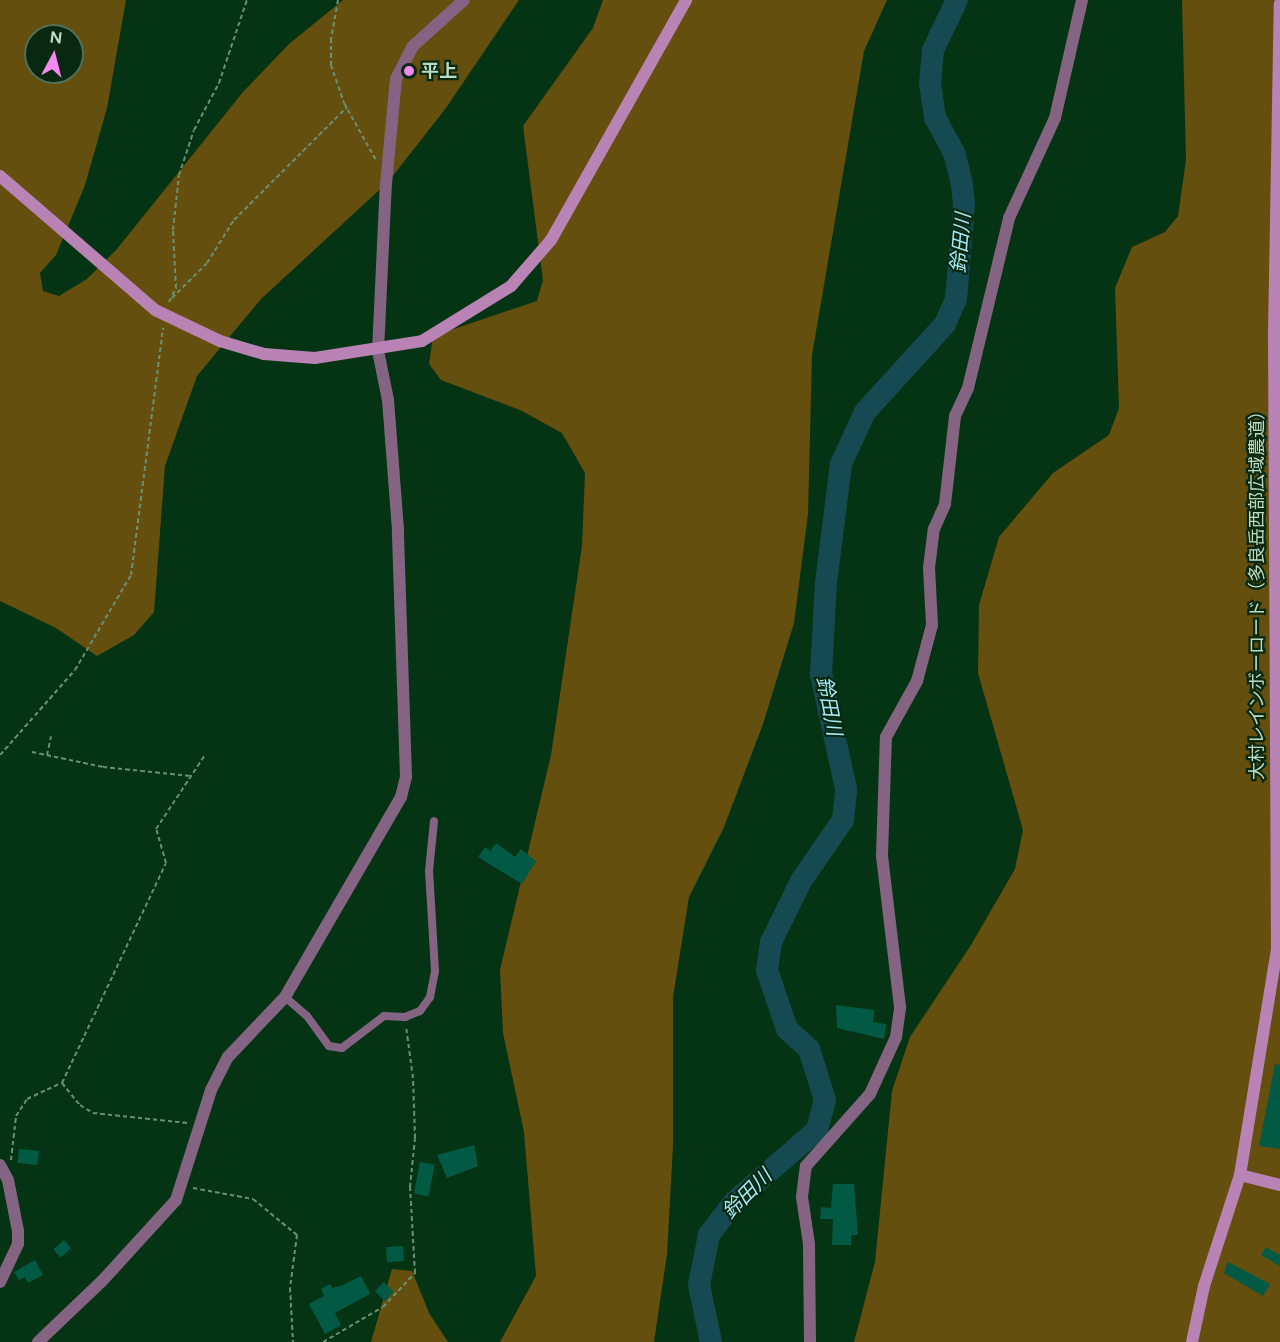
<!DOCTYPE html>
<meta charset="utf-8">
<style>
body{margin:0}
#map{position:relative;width:1280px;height:1342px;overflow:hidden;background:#053414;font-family:Figtree,"Noto Sans JP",sans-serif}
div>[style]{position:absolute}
.forest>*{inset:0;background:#644f0e}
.river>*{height:22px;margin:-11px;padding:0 11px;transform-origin:11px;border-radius:11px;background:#164a52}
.building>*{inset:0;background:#025a44;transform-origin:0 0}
.path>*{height:2px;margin-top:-1px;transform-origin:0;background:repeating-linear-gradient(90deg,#6a8f72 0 4.5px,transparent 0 7.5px)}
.lane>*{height:8px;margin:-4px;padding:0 4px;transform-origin:4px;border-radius:4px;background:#856483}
.street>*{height:12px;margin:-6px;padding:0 6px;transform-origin:6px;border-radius:6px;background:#856483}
.secondary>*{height:12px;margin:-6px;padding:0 6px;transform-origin:6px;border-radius:6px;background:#b983b5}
.dots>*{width:16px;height:16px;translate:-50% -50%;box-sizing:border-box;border:3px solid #092811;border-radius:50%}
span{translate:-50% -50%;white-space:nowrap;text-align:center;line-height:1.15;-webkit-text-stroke:4.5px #092811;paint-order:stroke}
.poi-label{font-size:18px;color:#bedbc1;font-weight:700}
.left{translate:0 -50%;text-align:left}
.street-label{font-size:18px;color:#bedbc1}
.water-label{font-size:20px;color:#a7e9f4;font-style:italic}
.north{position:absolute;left:24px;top:24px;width:60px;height:60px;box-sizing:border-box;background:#092811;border:2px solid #517057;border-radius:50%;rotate:7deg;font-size:16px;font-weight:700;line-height:24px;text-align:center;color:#bedbc1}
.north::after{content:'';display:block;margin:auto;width:21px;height:27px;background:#f489f0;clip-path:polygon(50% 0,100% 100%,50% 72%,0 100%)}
</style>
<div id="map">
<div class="forest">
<i style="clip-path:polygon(evenodd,0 0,126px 0,107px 108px,85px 185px,56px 255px,40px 273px,43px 291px,59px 296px,87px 279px,117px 249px,243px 92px,289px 44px,343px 0,519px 0,446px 108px,388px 182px,261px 299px,197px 376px,165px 466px,154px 612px,134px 635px,97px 656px,56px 628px,0 601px,0 0,36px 36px,72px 36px,72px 72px,36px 72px,36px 36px)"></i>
<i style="clip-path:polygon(603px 0,887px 0,864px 51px,812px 355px,808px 514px,794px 623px,763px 724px,724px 827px,689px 897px,673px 997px,673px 1146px,667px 1254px,654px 1342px,500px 1342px,536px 1276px,524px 1132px,503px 1033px,500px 970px,551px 755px,582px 546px,585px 473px,562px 433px,520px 410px,441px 380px,429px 364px,433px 336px,537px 301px,543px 280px,523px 126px,593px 28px)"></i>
<i style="clip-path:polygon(1182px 0,1280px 0,1280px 1342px,854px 1342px,875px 1262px,892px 1091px,910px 1037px,971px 945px,1015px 869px,1023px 830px,978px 673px,979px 605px,999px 537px,1053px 473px,1109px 435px,1119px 408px,1115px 288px,1132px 247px,1165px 232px,1178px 216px,1186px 160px)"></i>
<i style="clip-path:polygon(392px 1269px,412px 1271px,429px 1313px,448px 1342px,371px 1342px)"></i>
</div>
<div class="river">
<i style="left:711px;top:1342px;width:58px;rotate:-101.9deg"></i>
<i style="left:699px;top:1285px;width:51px;rotate:-78.7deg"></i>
<i style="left:709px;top:1235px;width:41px;rotate:-52.9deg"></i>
<i style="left:734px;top:1202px;width:110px;rotate:-40.9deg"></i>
<i style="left:817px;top:1130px;width:31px;rotate:-75deg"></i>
<i style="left:825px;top:1100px;width:53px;rotate:-107.4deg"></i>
<i style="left:809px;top:1049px;width:30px;rotate:-138deg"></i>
<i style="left:787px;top:1029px;width:62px;rotate:-108.7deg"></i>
<i style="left:767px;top:970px;width:28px;rotate:-82deg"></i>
<i style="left:771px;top:942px;width:68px;rotate:-63.8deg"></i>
<i style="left:801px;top:881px;width:74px;rotate:-55.5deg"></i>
<i style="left:843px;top:820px;width:31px;rotate:-84deg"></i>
<i style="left:846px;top:789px;width:118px;rotate:-102.3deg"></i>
<i style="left:821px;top:674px;width:91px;rotate:-86.9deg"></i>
<i style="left:826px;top:583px;width:120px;rotate:-82.8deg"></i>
<i style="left:841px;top:464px;width:57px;rotate:-65.2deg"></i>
<i style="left:865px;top:412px;width:119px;rotate:-47.7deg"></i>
<i style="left:945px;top:324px;width:27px;rotate:-66deg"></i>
<i style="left:956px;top:299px;width:95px;rotate:-85.2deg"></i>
<i style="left:964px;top:204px;width:20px;rotate:-96deg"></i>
<i style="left:962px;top:184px;width:32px;rotate:-104deg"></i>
<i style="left:954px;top:153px;width:40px;rotate:-118deg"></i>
<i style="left:935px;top:118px;width:34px;rotate:-98deg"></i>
<i style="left:930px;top:84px;width:34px;rotate:-85deg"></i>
<i style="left:933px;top:50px;width:55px;rotate:-64.4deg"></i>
</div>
<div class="building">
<i style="clip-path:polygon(496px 843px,515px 857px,521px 849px,536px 861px,522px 884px,478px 857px,485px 847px,490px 851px)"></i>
<i style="clip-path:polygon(836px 1005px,874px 1010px,873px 1022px,886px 1024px,884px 1039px,837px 1028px)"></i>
<i style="clip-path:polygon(1275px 1064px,1280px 1065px,1280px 1149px,1259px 1146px)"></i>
<i style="clip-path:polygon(474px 1145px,478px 1166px,447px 1178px,437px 1155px)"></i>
<i style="left:19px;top:1149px;width:20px;height:14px;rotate:6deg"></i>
<i style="left:420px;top:1162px;width:15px;height:32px;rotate:11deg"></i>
<i style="clip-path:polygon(833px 1184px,854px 1184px,858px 1235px,851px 1235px,851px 1245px,832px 1245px,833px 1219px,820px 1219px,821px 1207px,831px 1208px)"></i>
<i style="left:64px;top:1240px;width:11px;height:14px;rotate:49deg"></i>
<i style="left:403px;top:1246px;width:15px;height:17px;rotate:86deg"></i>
<i style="clip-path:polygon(1266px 1247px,1280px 1255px,1280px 1266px,1261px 1255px)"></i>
<i style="clip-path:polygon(35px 1260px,43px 1275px,28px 1283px,25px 1277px,19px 1280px,14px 1272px)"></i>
<i style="clip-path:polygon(1228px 1262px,1270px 1284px,1263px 1296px,1224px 1273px)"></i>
<i style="clip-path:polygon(361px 1276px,370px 1294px,335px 1313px,341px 1325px,325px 1334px,309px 1304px,324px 1296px,321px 1289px,330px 1284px,332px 1288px,341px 1286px)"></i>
<i style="left:384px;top:1282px;width:14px;height:13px;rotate:45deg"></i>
</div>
<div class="path">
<i style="left:338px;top:0;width:39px;rotate:100deg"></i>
<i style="left:331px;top:38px;width:27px;rotate:90deg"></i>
<i style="left:331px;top:65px;width:40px;rotate:71.1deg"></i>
<i style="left:344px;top:103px;width:65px;rotate:60.7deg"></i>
<i style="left:172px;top:298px;width:49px;rotate:-45deg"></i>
<i style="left:207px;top:263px;width:51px;rotate:-57.9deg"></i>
<i style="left:234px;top:220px;width:160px;rotate:-45deg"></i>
<i style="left:169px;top:302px;width:16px;rotate:-63deg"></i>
<i style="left:176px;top:288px;width:58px;rotate:-93deg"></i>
<i style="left:173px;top:230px;width:55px;rotate:-83.8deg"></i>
<i style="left:179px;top:175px;width:47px;rotate:-71.6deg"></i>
<i style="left:194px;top:130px;width:53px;rotate:-62deg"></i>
<i style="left:219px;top:83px;width:88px;rotate:-71.4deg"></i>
<i style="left:32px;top:752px;width:73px;rotate:11.9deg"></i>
<i style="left:103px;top:767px;width:88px;rotate:5.8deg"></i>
<i style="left:0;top:755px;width:113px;rotate:-48.6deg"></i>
<i style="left:75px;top:670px;width:110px;rotate:-59.5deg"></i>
<i style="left:131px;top:575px;width:249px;rotate:-82.6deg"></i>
<i style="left:47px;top:755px;width:19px;rotate:-78deg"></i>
<i style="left:62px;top:1083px;width:28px;rotate:51deg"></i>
<i style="left:80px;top:1105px;width:15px;rotate:32deg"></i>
<i style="left:93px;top:1113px;width:95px;rotate:6.1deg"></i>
<i style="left:11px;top:1160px;width:44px;rotate:-83.5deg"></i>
<i style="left:16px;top:1116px;width:20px;rotate:-57deg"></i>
<i style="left:27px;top:1099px;width:38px;rotate:-25deg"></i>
<i style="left:62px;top:1083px;width:243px;rotate:-64.7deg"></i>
<i style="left:166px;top:863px;width:35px;rotate:-106deg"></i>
<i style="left:156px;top:829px;width:89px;rotate:-56.5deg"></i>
<i style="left:193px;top:1188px;width:61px;rotate:10.4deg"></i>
<i style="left:253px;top:1199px;width:57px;rotate:39.3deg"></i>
<i style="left:297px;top:1235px;width:53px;rotate:97.5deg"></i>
<i style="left:290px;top:1288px;width:54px;rotate:86.8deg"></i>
<i style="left:323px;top:1342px;width:69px;rotate:-30.3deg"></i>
<i style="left:383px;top:1307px;width:47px;rotate:-46.7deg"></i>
<i style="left:415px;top:1273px;width:86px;rotate:-93.3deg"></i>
<i style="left:410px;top:1187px;width:49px;rotate:-84.2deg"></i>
<i style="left:415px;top:1138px;width:60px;rotate:-91.9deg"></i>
<i style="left:413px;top:1078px;width:52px;rotate:-97.7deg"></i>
</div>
<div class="lane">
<i style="left:285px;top:997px;width:29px;rotate:41deg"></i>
<i style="left:307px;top:1016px;width:37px;rotate:54deg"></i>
<i style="left:329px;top:1046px;width:13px;rotate:9deg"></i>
<i style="left:342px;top:1048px;width:53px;rotate:-37.3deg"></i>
<i style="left:384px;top:1016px;width:21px;rotate:3deg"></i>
<i style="left:405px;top:1017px;width:16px;rotate:-22deg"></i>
<i style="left:420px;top:1011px;width:17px;rotate:-54deg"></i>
<i style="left:430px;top:997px;width:26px;rotate:-79deg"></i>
<i style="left:435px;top:971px;width:100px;rotate:-93.4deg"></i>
<i style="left:429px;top:871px;width:50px;rotate:-84.3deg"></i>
</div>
<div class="street">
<i style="left:0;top:1165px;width:17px;rotate:62deg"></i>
<i style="left:8px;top:1180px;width:52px;rotate:78.9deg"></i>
<i style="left:18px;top:1231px;width:13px;rotate:90deg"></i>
<i style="left:18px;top:1244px;width:42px;rotate:115.3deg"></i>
<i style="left:38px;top:1342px;width:90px;rotate:-43.6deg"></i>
<i style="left:103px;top:1280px;width:108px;rotate:-47.6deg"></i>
<i style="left:176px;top:1200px;width:115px;rotate:-72.3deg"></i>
<i style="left:211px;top:1090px;width:37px;rotate:-63deg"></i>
<i style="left:228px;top:1057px;width:83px;rotate:-46.5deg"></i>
<i style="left:285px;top:997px;width:231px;rotate:-59.9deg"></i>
<i style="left:401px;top:797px;width:21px;rotate:-76deg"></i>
<i style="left:406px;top:777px;width:247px;rotate:-91.9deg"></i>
<i style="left:398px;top:530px;width:130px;rotate:-94.4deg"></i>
<i style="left:388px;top:400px;width:50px;rotate:-101.5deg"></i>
<i style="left:378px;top:351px;width:167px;rotate:-87.3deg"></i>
<i style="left:386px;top:184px;width:105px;rotate:-84.6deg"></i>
<i style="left:396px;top:79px;width:36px;rotate:-63deg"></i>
<i style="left:412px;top:47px;width:70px;rotate:-42.1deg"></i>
<i style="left:810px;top:1342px;width:98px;rotate:-90.6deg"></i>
<i style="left:809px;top:1244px;width:48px;rotate:-98.5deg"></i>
<i style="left:802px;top:1197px;width:31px;rotate:-83deg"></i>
<i style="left:806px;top:1166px;width:96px;rotate:-48.4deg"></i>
<i style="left:870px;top:1094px;width:63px;rotate:-65.5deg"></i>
<i style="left:896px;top:1037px;width:30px;rotate:-82deg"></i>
<i style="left:900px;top:1007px;width:153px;rotate:-96.8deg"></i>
<i style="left:882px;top:855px;width:118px;rotate:-88.1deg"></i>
<i style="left:886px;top:737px;width:64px;rotate:-61deg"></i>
<i style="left:917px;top:681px;width:58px;rotate:-75deg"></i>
<i style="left:932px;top:625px;width:57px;rotate:-93deg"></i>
<i style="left:929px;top:568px;width:39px;rotate:-83deg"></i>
<i style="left:934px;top:529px;width:27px;rotate:-66deg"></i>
<i style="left:945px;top:504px;width:89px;rotate:-83.5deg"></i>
<i style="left:955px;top:416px;width:31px;rotate:-65deg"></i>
<i style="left:968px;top:388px;width:175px;rotate:-76.4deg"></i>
<i style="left:1009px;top:218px;width:110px;rotate:-65.3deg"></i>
<i style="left:1055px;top:118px;width:121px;rotate:-77.1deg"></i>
</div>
<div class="secondary">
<i style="left:0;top:176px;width:205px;rotate:40.8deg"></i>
<i style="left:155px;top:310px;width:72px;rotate:25.5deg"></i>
<i style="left:220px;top:341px;width:46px;rotate:16.5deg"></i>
<i style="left:264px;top:354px;width:51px;rotate:4.5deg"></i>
<i style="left:315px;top:358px;width:108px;rotate:-9deg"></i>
<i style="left:422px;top:341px;width:105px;rotate:-31.7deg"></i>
<i style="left:511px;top:286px;width:61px;rotate:-49deg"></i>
<i style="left:551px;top:240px;width:275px;rotate:-60.6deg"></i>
<i style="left:1240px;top:1175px;width:41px;rotate:14deg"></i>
<i style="left:1192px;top:1342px;width:57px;rotate:-77.9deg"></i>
<i style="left:1204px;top:1286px;width:117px;rotate:-72deg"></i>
<i style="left:1240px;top:1175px;width:229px;rotate:-80.7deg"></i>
<i style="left:1277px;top:949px;width:615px;rotate:-90.28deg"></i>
<i style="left:1274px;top:334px;width:330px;rotate:-89deg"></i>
</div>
<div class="dots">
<i style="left:409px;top:71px;background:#f489f0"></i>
</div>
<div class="poi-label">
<span class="left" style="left:421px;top:71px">平上</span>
</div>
<div class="street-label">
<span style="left:1257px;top:591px;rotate:-90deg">大村レインボーロード（多良岳西部広域農道）</span>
</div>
<div class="water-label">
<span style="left:961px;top:243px;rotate:-85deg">鈴田川</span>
<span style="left:829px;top:706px;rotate:79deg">鈴田川</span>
<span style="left:747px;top:1194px;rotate:-45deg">鈴田川</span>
</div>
<div class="north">N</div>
</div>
